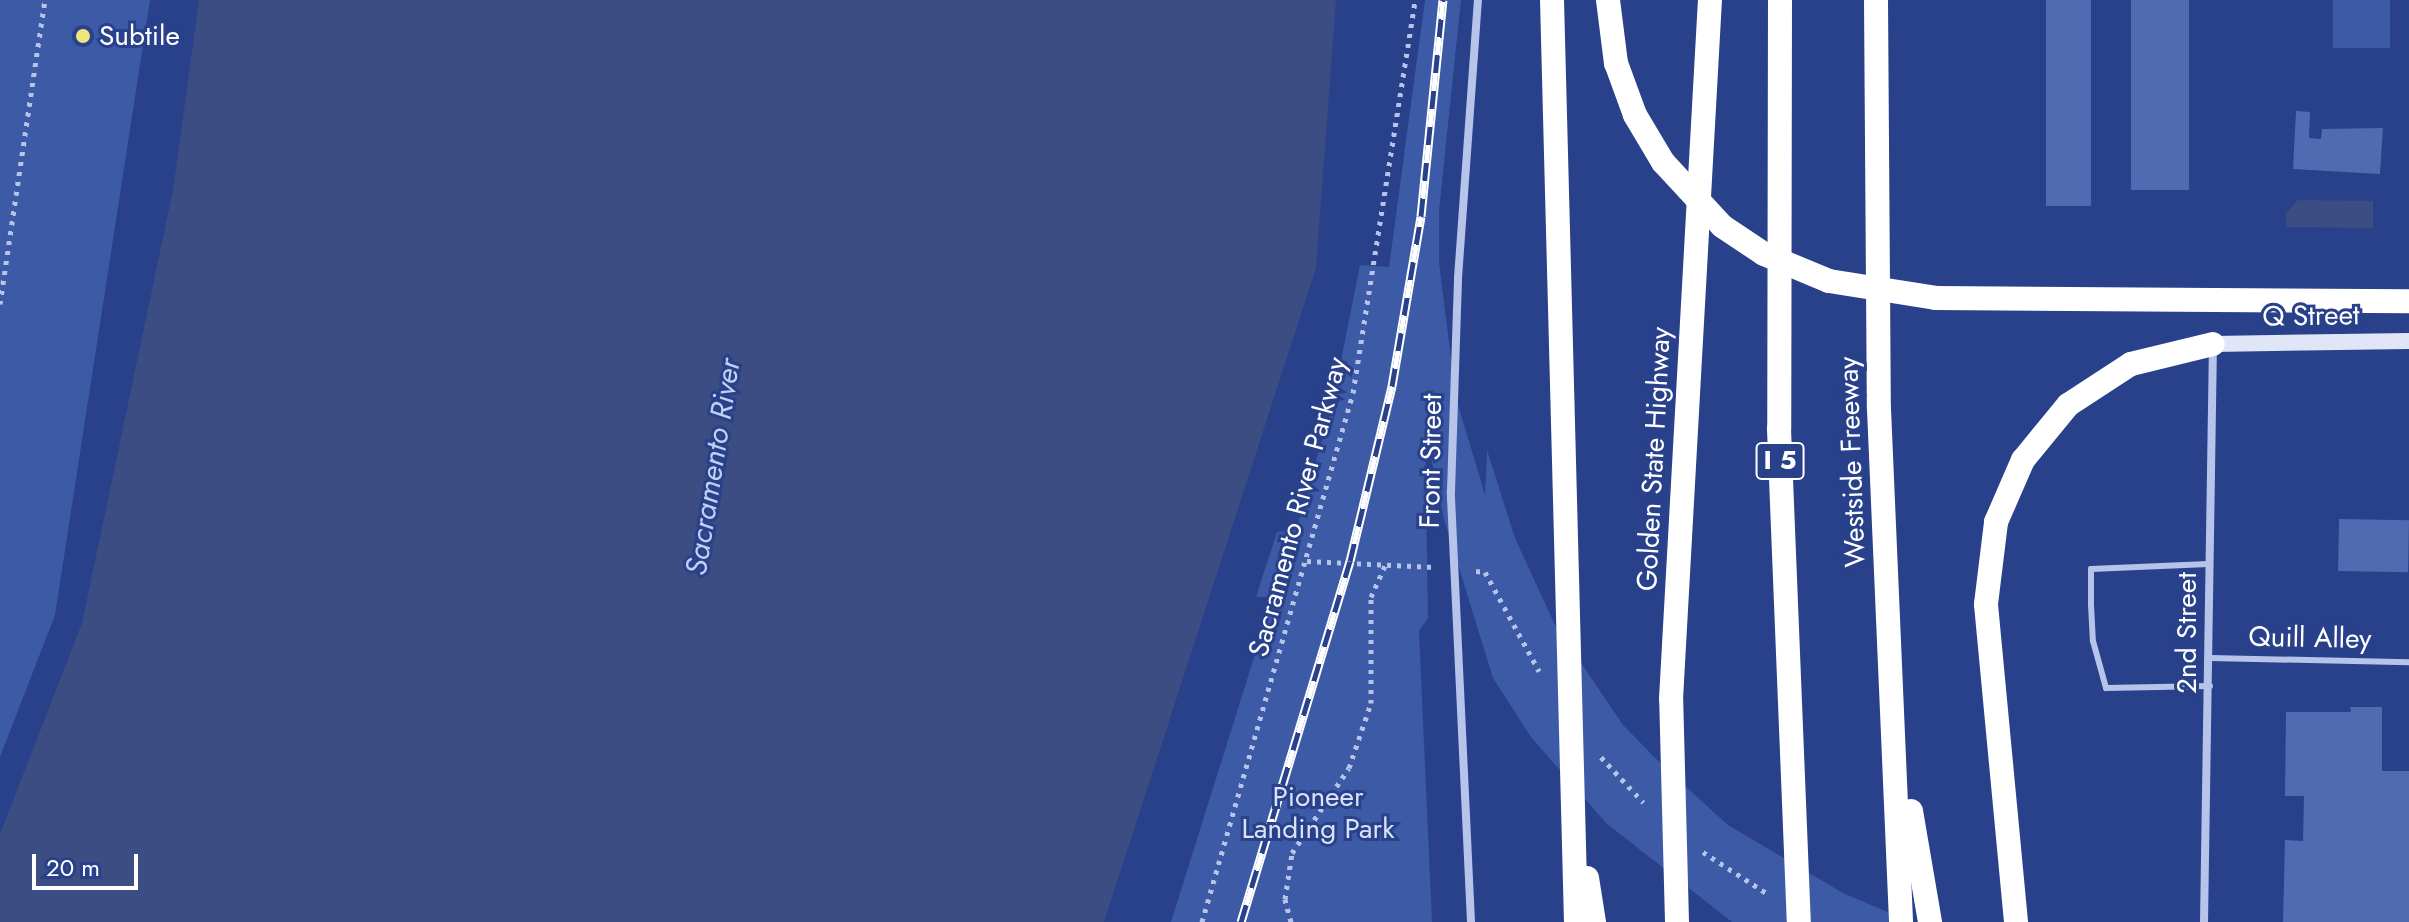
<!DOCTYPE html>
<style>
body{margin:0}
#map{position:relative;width:2409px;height:922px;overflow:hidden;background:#28418a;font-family:Jost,sans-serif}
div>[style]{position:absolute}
.green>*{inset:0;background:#3d5aa6;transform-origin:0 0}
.water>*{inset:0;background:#3b4d82}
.building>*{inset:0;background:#516ab1;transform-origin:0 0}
.path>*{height:5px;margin-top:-2.5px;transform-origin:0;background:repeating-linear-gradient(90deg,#b6c4e9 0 4px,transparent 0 10px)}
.lane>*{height:6px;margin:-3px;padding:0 3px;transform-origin:3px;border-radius:3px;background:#b6c4e9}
.street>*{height:8px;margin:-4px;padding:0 4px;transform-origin:4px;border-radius:4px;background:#b6c4e9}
.secondary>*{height:16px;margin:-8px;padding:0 8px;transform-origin:8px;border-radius:8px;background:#e0e6f8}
.highway>*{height:24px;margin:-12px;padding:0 12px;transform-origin:12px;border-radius:12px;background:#fff}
.rail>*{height:9px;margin-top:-4.5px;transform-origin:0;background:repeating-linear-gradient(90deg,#28418a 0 18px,#fff 0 36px);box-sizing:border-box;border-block:2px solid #fff}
.dots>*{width:22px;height:22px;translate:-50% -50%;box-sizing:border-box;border:4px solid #28418a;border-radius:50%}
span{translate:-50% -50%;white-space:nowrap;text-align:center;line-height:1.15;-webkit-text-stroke:6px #28418a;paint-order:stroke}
.shield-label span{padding:2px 6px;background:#28418a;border:2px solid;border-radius:6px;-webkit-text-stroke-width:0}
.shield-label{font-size:26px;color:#fff;font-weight:700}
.poi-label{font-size:28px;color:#fff}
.left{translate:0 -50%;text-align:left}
.street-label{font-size:28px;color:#fff}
.park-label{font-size:28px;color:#dae2f7}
.water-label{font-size:30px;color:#c2cff0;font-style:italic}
.scale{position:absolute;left:32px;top:854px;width:106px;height:36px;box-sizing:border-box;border:4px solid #fff;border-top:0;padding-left:10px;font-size:24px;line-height:28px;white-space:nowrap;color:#fff;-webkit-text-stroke:6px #28418a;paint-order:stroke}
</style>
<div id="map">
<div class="green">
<i style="clip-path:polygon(0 0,150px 0,55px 615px,0 757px)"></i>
<i style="clip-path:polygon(1425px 0,1461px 0,1439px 211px,1439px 263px,1456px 398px,1485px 495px,1487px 450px,1515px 538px,1554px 623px,1623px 725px,1664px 767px,1728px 825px,1843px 893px,1911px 922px,1732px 922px,1606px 823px,1531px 737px,1493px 678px,1444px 519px,1425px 429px,1428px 618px,1419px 631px,1432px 922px,1171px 922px,1273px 597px,1256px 597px,1277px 532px,1296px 530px,1332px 406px,1360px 265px,1389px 267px)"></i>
<i style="left:2333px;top:0;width:57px;height:48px"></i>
</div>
<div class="water">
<i style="clip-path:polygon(199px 0,1336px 0,1316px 268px,1104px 922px,0 922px,0 834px,82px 623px,173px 190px)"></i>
<i style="clip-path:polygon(2298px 200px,2373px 201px,2373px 228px,2286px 227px,2286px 213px)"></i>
</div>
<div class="building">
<i style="left:2046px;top:0;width:45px;height:206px"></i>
<i style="left:2131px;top:0;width:58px;height:190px"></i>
<i style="clip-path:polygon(2296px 111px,2310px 112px,2309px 138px,2321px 139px,2322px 129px,2383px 128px,2380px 174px,2293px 169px)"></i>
<i style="left:2339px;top:519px;width:70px;height:52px;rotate:1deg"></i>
<i style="clip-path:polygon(2350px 707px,2382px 707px,2382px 771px,2409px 771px,2409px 922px,2283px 922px,2285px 840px,2303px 841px,2304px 796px,2285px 796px,2286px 712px,2351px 712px)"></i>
</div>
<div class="path">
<i style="left:0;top:304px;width:307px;rotate:-81.6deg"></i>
<i style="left:1307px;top:561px;width:127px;rotate:2.7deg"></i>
<i style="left:1476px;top:571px;width:9px;rotate:6deg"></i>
<i style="left:1485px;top:572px;width:113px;rotate:61.4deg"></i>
<i style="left:1601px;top:757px;width:62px;rotate:47deg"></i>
<i style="left:1703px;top:852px;width:77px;rotate:32.9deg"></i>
<i style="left:1202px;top:922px;width:550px;rotate:-74.07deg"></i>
<i style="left:1353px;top:393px;width:398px;rotate:-81deg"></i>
<i style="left:1291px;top:922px;width:24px;rotate:-105deg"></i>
<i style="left:1285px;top:899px;width:47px;rotate:-81.3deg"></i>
<i style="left:1292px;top:853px;width:102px;rotate:-56.2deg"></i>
<i style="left:1349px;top:768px;width:69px;rotate:-71.3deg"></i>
<i style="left:1371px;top:703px;width:106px;rotate:-90deg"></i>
<i style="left:1371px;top:597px;width:36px;rotate:-66deg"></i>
</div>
<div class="lane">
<i style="left:2208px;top:564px;width:117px;rotate:177.6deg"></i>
<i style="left:2091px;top:569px;width:36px;rotate:90deg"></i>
<i style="left:2091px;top:605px;width:36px;rotate:87deg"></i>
<i style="left:2093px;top:641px;width:49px;rotate:74.5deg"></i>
<i style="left:2106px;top:688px;width:104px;rotate:-1.1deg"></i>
<i style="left:2210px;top:658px;width:199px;rotate:1.2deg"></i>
</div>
<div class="street">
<i style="left:1471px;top:922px;width:431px;rotate:-92.7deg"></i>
<i style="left:1451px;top:491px;width:213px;rotate:-88.1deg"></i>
<i style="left:1458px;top:278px;width:279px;rotate:-85.9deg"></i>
<i style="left:2204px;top:922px;width:577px;rotate:-89.11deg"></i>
</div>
<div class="secondary">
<i style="left:2213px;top:344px;width:196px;rotate:-0.9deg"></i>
</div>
<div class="highway">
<i style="left:1552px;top:0;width:922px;rotate:88.51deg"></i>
<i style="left:1608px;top:0;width:64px;rotate:82.8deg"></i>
<i style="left:1616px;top:63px;width:55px;rotate:69.9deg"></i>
<i style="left:1635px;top:115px;width:55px;rotate:59.2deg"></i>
<i style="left:1663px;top:162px;width:87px;rotate:47.3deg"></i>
<i style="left:1722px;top:226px;width:50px;rotate:33.7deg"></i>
<i style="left:1764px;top:254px;width:70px;rotate:22.6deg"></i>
<i style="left:1829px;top:281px;width:108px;rotate:9deg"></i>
<i style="left:1936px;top:298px;width:473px;rotate:0.4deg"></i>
<i style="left:1780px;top:0;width:429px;rotate:90.1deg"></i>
<i style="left:1779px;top:429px;width:493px;rotate:87.7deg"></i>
<i style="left:1876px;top:0;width:409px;rotate:89.6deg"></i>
<i style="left:1879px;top:409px;width:513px;rotate:87.54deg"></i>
<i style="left:1911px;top:811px;width:113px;rotate:80.3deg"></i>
<i style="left:1587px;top:878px;width:45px;rotate:81deg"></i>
<i style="left:1677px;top:922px;width:223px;rotate:-91.5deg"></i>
<i style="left:1671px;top:699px;width:700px;rotate:-86.81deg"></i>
<i style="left:2016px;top:922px;width:319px;rotate:-95.4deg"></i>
<i style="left:1986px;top:604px;width:83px;rotate:-83deg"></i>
<i style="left:1996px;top:522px;width:68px;rotate:-66.5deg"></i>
<i style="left:2023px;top:460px;width:71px;rotate:-50.7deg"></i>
<i style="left:2068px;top:405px;width:75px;rotate:-33.1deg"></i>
<i style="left:2131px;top:364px;width:84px;rotate:-13.7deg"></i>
</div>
<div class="rail">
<i style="left:1241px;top:922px;width:377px;rotate:-73.2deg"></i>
<i style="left:1350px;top:561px;width:180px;rotate:-76.5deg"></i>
<i style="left:1392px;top:386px;width:172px;rotate:-80.3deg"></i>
<i style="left:1421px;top:216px;width:217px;rotate:-84.2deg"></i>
</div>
<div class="dots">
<i style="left:83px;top:36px;background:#f0e47c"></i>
</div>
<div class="shield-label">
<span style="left:1780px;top:461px">I 5</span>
</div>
<div class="poi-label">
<span class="left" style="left:99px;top:36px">Subtile</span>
</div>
<div class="street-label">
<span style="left:2311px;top:316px;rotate:-1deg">Q Street</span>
<span style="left:1654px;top:459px;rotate:-87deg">Golden State Highway</span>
<span style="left:1431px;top:461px;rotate:-89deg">Front Street</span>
<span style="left:1852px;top:462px;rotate:-92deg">Westside Freeway</span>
<span style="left:1298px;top:507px;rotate:-75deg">Sacramento River Parkway</span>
<span style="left:2187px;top:633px;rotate:-90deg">2nd Street</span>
<span style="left:2310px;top:638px;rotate:1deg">Quill Alley</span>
</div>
<div class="park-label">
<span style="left:1318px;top:813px">Pioneer<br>Landing Park</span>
</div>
<div class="water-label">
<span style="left:713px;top:467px;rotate:-81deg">Sacramento River</span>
</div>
<div class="scale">20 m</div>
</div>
